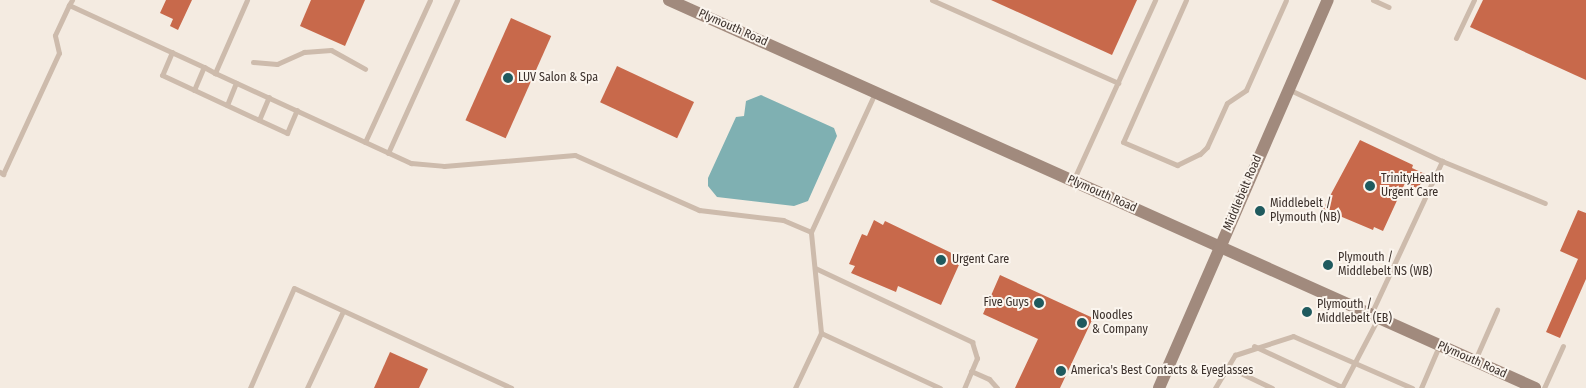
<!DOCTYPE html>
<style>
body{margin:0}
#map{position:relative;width:1586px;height:388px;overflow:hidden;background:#f4ebe1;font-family:"Fira Sans Condensed",sans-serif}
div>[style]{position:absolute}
.water>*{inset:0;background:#7fb0b2}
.building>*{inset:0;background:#c8694b;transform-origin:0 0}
.lane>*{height:5px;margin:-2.5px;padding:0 2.5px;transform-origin:2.5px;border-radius:2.5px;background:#cdbbac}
.secondary>*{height:12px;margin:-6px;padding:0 6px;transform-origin:6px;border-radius:6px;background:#a18a7d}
.dots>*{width:14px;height:14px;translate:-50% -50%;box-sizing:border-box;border:2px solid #fbf5ee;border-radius:50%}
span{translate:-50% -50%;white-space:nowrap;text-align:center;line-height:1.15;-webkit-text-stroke:4px #fbf5ee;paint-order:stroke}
.street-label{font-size:12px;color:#3b302b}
.poi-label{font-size:12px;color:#3b302b}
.left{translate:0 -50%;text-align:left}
.right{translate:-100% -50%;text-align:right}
</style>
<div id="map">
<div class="water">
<i style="clip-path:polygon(761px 95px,834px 128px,837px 136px,808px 201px,794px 206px,717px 197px,708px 186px,708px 178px,736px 117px,744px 116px,746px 101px)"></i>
</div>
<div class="building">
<i style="clip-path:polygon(166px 0,192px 0,178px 30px,170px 26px,173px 19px,160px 13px)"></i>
<i style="clip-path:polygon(311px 0,365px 0,345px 46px,300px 26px)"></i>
<i style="clip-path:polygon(991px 0,1137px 0,1112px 55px)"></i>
<i style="clip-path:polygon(1483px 0,1586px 0,1586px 80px,1470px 27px)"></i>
<i style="left:511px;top:18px;width:44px;height:112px;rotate:24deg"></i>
<i style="left:617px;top:66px;width:85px;height:40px;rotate:25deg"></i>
<i style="clip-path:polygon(1360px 140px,1413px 165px,1412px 168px,1425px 174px,1418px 189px,1405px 183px,1383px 231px,1374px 227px,1373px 230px,1323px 209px)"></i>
<i style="clip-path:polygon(1578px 210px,1586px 213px,1586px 279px,1560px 338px,1546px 332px,1578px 259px,1560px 251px)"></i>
<i style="clip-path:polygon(874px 220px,883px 225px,885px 221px,962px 258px,941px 305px,898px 286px,896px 292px,851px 273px,855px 266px,849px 264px,862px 234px,867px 236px)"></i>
<i style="clip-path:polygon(1000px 275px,1093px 318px,1060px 388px,1015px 388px,1038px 339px,983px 314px)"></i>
<i style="clip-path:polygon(390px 352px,428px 369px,419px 388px,374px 388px)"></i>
</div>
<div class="lane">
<i style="left:72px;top:0;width:6px;rotate:121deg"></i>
<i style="left:69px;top:5px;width:149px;rotate:24.7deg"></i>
<i style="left:247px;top:0;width:80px;rotate:113.7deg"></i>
<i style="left:215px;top:73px;width:216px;rotate:24.7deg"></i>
<i style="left:411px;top:163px;width:33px;rotate:5deg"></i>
<i style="left:444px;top:166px;width:131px;rotate:-4.8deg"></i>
<i style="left:575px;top:155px;width:136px;rotate:23.9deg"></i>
<i style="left:699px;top:210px;width:85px;rotate:6.8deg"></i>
<i style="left:783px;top:220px;width:30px;rotate:23deg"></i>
<i style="left:932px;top:0;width:204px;rotate:24deg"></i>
<i style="left:1186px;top:0;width:155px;rotate:113.9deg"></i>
<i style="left:1123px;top:142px;width:59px;rotate:23.1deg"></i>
<i style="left:1177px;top:165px;width:25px;rotate:-26deg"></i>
<i style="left:1200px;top:154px;width:10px;rotate:-45deg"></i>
<i style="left:1207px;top:147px;width:48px;rotate:-65.6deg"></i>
<i style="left:1227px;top:103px;width:23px;rotate:-34deg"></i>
<i style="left:1246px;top:90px;width:98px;rotate:-66deg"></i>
<i style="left:1373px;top:0;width:17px;rotate:24deg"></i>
<i style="left:1456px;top:38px;width:42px;rotate:-64.7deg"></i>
<i style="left:172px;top:52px;width:25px;rotate:113deg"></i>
<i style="left:162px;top:75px;width:138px;rotate:24.9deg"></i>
<i style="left:287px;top:133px;width:25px;rotate:-67deg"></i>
<i style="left:253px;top:62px;width:24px;rotate:5deg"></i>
<i style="left:277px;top:64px;width:30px;rotate:-24deg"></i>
<i style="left:304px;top:52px;width:27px;rotate:-4deg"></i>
<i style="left:331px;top:50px;width:39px;rotate:29deg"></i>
<i style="left:1288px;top:89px;width:170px;rotate:25.1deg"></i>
<i style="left:1442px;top:161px;width:111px;rotate:22.2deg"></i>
<i style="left:194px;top:90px;width:25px;rotate:-67deg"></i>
<i style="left:204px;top:67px;width:13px;rotate:29deg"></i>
<i style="left:227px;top:105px;width:24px;rotate:-68deg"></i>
<i style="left:259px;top:120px;width:25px;rotate:-67deg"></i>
<i style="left:365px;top:142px;width:156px;rotate:-65.4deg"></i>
<i style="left:388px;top:153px;width:168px;rotate:-65.7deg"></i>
<i style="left:0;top:172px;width:4px;rotate:34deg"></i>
<i style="left:3px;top:174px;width:133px;rotate:-65.2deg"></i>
<i style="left:59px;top:53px;width:18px;rotate:-103deg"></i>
<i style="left:55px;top:35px;width:33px;rotate:-65deg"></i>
<i style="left:1073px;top:181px;width:199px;rotate:-65.6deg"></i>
<i style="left:815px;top:268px;width:174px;rotate:25.2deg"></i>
<i style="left:972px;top:342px;width:17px;rotate:73deg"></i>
<i style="left:977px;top:358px;width:33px;rotate:113deg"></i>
<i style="left:1371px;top:314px;width:169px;rotate:-65.1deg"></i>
<i style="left:821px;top:333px;width:101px;rotate:-95.7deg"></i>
<i style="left:811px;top:232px;width:153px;rotate:-65.3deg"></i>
<i style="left:1254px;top:346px;width:97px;rotate:25deg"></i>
<i style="left:1342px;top:387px;width:78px;rotate:-62.4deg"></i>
<i style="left:1475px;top:360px;width:55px;rotate:-66.3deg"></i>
<i style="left:1226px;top:366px;width:51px;rotate:25.6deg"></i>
<i style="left:971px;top:371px;width:20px;rotate:24deg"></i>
<i style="left:989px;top:379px;width:12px;rotate:48deg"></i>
<i style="left:250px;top:388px;width:109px;rotate:-66.3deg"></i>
<i style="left:294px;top:288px;width:239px;rotate:24.7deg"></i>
<i style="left:307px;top:388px;width:85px;rotate:-64.9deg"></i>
<i style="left:795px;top:388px;width:61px;rotate:-64.7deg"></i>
<i style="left:821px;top:333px;width:131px;rotate:24.8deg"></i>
<i style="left:1215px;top:388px;width:39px;rotate:-59deg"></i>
<i style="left:1235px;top:355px;width:61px;rotate:-18.1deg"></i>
<i style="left:1293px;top:336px;width:130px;rotate:23.6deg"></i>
<i style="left:1421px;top:388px;width:46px;rotate:-66.8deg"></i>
<i style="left:1544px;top:388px;width:46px;rotate:-65.7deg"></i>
</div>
<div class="secondary">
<i style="left:669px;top:0;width:949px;rotate:24.13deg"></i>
<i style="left:1159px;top:388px;width:423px;rotate:-66.5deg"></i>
</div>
<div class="dots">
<i style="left:508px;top:78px;background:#1f5a5e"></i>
<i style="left:1370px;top:186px;background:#1f5a5e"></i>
<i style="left:1260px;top:211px;background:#1f5a5e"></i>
<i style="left:941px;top:260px;background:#1f5a5e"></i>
<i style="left:1328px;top:265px;background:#1f5a5e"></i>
<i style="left:1039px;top:303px;background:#1f5a5e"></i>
<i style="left:1307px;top:312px;background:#1f5a5e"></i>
<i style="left:1082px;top:323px;background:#1f5a5e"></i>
<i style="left:1061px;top:371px;background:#1f5a5e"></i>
</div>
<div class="street-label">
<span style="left:733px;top:28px;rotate:24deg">Plymouth Road</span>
<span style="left:1243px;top:193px;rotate:-67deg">Middlebelt Road</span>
<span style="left:1102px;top:194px;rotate:24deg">Plymouth Road</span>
<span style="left:1472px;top:360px;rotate:24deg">Plymouth Road</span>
</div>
<div class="poi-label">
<span class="left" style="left:518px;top:78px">LUV Salon &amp; Spa</span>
<span class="left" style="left:1381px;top:186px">TrinityHealth<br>Urgent Care</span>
<span class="left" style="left:1270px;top:211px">Middlebelt /<br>Plymouth (NB)</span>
<span class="left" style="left:1338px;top:265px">Plymouth /<br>Middlebelt NS (WB)</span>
<span class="left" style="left:952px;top:260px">Urgent Care</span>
<span class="right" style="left:1029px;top:303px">Five Guys</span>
<span class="left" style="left:1317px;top:312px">Plymouth /<br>Middlebelt (EB)</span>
<span class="left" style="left:1092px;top:323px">Noodles<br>&amp; Company</span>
<span class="left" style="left:1071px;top:371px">America's Best Contacts &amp; Eyeglasses</span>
</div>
</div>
